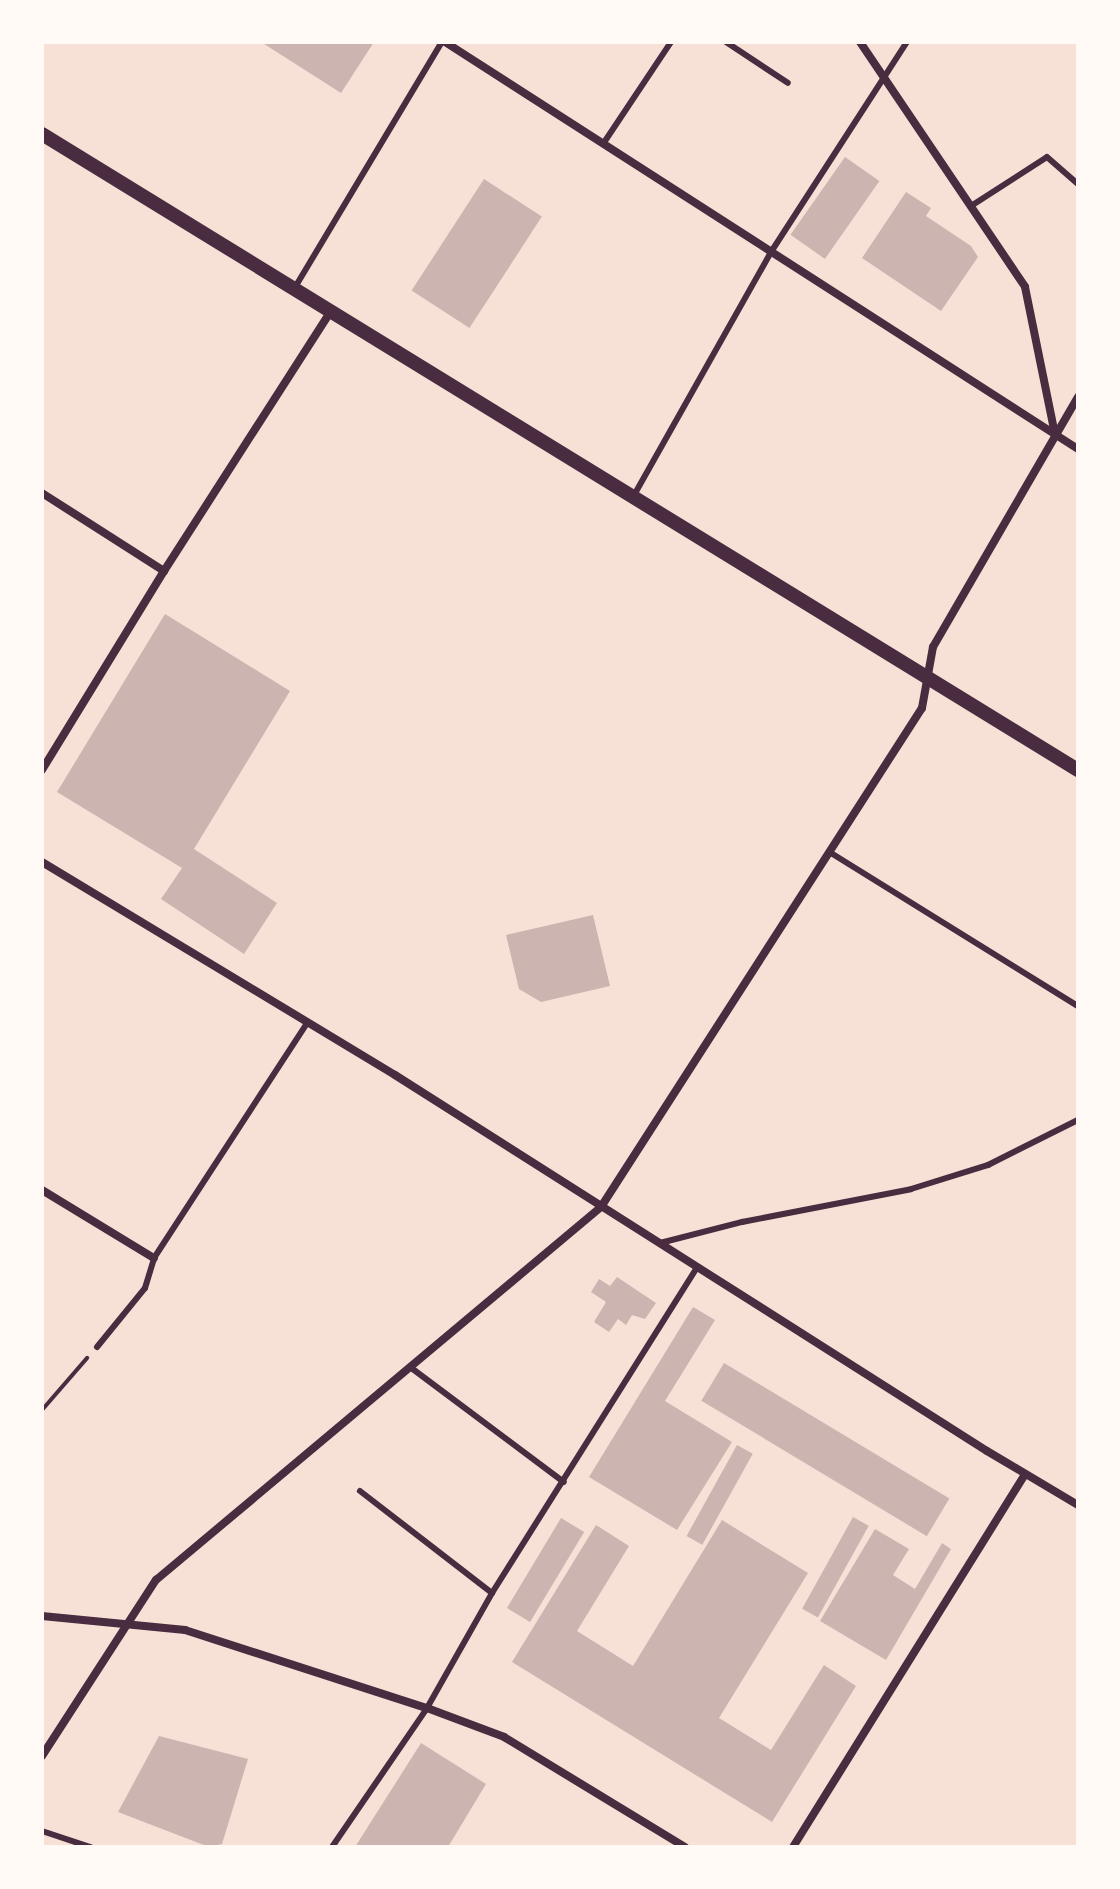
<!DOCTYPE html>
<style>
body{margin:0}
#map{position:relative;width:1120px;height:1889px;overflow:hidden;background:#f7e1d7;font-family:"Sofia Sans Condensed",sans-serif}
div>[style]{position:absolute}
.building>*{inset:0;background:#ccb4b1;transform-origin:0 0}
.path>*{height:4px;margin:-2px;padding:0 2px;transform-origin:2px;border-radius:2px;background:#4a2c40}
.service>*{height:6px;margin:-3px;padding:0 3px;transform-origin:3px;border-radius:3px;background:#4a2c40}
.minor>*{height:8px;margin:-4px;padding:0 4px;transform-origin:4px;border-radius:4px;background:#4a2c40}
.tertiary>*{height:14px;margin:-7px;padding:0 7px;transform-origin:7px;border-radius:7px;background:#4a2c40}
span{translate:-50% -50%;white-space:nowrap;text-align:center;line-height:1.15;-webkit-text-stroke:8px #fffaf5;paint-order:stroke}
.frame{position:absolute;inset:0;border:44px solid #fffaf5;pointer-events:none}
</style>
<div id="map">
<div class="building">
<i style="clip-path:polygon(261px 42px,374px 42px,341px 93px)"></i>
<i style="left:845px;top:157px;width:42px;height:95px;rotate:35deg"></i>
<i style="left:484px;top:179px;width:69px;height:133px;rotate:33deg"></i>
<i style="clip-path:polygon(906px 192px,931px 208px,926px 216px,971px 246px,978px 257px,941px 311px,862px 258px)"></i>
<i style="clip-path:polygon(165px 614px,290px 691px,194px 849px,277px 903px,244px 954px,161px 899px,182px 868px,57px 792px)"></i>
<i style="clip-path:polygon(593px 915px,610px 986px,541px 1002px,519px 989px,506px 935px)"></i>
<i style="clip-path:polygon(617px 1277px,656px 1303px,645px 1319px,632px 1315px,626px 1325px,618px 1319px,609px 1332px,594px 1322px,606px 1302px,591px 1292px,599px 1279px,610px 1286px)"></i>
<i style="clip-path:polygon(693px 1307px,715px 1320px,665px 1401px,732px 1442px,677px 1530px,589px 1477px)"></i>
<i style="left:724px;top:1363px;width:263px;height:44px;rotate:31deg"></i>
<i style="left:737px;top:1445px;width:18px;height:104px;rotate:29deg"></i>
<i style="left:853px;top:1517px;width:18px;height:105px;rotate:29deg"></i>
<i style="left:561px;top:1518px;width:27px;height:105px;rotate:31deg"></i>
<i style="clip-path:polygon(722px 1520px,808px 1573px,719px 1718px,771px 1750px,824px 1665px,856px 1686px,772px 1822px,512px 1662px,596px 1525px,629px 1546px,577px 1631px,633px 1666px)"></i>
<i style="clip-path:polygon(875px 1529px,909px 1549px,893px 1575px,915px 1589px,942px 1543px,951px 1549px,886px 1660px,820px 1621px)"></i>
<i style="clip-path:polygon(159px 1736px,248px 1759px,222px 1844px,209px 1847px,118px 1812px)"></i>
<i style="clip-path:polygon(421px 1743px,486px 1784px,448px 1847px,355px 1847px)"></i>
</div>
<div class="path">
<i style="left:42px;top:1410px;width:69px;rotate:-49.1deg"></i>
</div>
<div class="service">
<i style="left:726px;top:42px;width:74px;rotate:33.5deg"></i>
<i style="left:603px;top:144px;width:123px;rotate:-56.3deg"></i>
<i style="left:971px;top:206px;width:90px;rotate:-32.8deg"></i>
<i style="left:1047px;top:157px;width:41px;rotate:41.1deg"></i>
<i style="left:294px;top:289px;width:288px;rotate:-59.1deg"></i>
<i style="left:633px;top:497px;width:281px;rotate:-60.6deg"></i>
<i style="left:771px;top:252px;width:250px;rotate:-57.1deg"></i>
<i style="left:831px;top:853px;width:291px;rotate:31.8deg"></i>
<i style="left:660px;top:1243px;width:85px;rotate:-14.4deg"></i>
<i style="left:742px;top:1222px;width:172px;rotate:-11deg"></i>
<i style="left:911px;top:1189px;width:81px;rotate:-17.3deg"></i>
<i style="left:988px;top:1165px;width:101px;rotate:-26.6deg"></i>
<i style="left:97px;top:1347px;width:76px;rotate:-50.9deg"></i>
<i style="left:145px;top:1288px;width:31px;rotate:-73deg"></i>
<i style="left:154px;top:1258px;width:280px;rotate:-56.9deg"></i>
<i style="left:410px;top:1367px;width:192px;rotate:36.8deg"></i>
<i style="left:360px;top:1491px;width:167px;rotate:37.7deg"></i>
<i style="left:42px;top:1831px;width:51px;rotate:18.4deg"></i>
<i style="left:332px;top:1847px;width:168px;rotate:-55.6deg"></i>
<i style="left:427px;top:1708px;width:132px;rotate:-60.5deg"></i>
<i style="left:492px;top:1593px;width:384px;rotate:-57.8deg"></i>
</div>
<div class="minor">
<i style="left:445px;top:42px;width:753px;rotate:32.74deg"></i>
<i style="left:860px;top:42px;width:295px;rotate:56deg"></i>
<i style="left:1025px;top:287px;width:150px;rotate:78.5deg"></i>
<i style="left:42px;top:493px;width:145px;rotate:32.6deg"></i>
<i style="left:42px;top:770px;width:233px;rotate:-58.5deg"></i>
<i style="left:164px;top:571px;width:309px;rotate:-57.3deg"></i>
<i style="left:42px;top:862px;width:412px;rotate:31.1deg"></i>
<i style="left:395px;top:1075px;width:701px;rotate:32.42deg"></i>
<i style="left:987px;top:1451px;width:106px;rotate:30.7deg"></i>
<i style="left:42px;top:1190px;width:131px;rotate:31.3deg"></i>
<i style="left:42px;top:1616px;width:144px;rotate:5.6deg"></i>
<i style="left:185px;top:1630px;width:254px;rotate:17.9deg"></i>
<i style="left:427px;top:1708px;width:82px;rotate:20.6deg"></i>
<i style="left:504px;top:1737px;width:212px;rotate:31.3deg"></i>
<i style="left:42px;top:1756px;width:210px;rotate:-57.1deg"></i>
<i style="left:156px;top:1580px;width:581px;rotate:-39.97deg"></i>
<i style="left:601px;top:1207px;width:593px;rotate:-57.25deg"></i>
<i style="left:922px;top:708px;width:62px;rotate:-79.8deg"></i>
<i style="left:933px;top:647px;width:289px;rotate:-59.9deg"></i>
<i style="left:793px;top:1847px;width:439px;rotate:-58.1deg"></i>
</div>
<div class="tertiary">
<i style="left:42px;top:134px;width:1216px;rotate:31.55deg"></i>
</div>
<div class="frame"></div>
</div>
